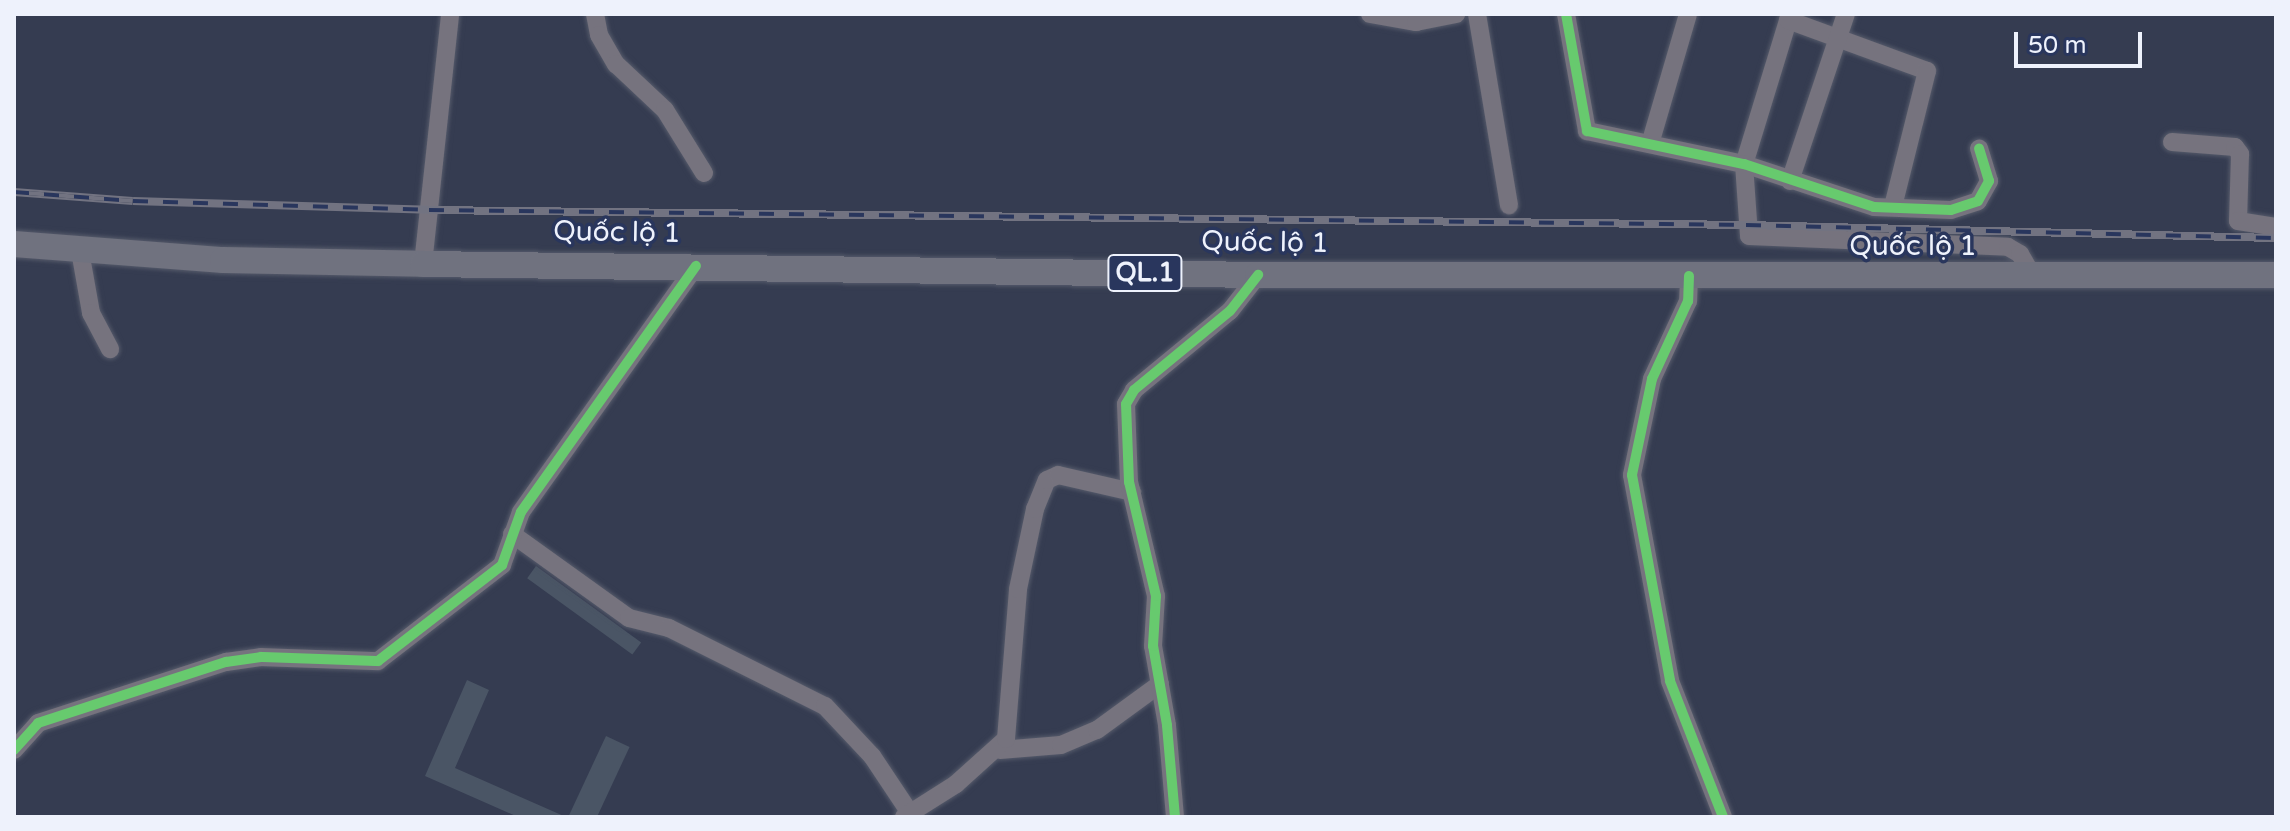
<!DOCTYPE html>
<meta charset="utf-8">
<style>
body{margin:0}
#map{position:relative;width:2290px;height:831px;overflow:hidden;background:#353c51;font-family:"Varela Round",sans-serif}
div>[style]{position:absolute}
.building>*{inset:0;background:#4a5565;transform-origin:0 0}
.roads{filter:drop-shadow(0 0 2px #555a6a) drop-shadow(0 0 2px #555a6a)}
.minor>*{height:18px;margin:-9px;padding:0 9px;transform-origin:9px;border-radius:9px;background:#76737e}
.highway>*{height:26px;margin:-13px;padding:0 13px;transform-origin:13px;border-radius:13px;background:#70727f}
.rail>*{height:8px;margin-top:-4px;transform-origin:0;background:repeating-linear-gradient(90deg,#29365d 0 15px,#727381 0 30px);box-sizing:border-box;border-block:2px solid #727381}
.cycleway>*{height:10px;margin:-5px;padding:0 5px;transform-origin:5px;border-radius:5px;background:#67ca6e}
span{translate:-50% -50%;white-space:nowrap;text-align:center;line-height:1.15;-webkit-text-stroke:7px #29365d;paint-order:stroke}
.shield-label span{padding:2px 6px;background:#29365d;border:2px solid;border-radius:6px;-webkit-text-stroke-width:0}
.shield-label{font-size:26px;color:#eef2fc;font-weight:700}
.street-label{font-size:28px;color:#eef2fc}
.frame{position:absolute;inset:0;border:16px solid #eef2fc;pointer-events:none}
.scale{position:absolute;left:2014px;top:32px;width:128px;height:36px;box-sizing:border-box;border:4px solid #eef2fc;border-top:0;padding-left:10px;font-size:24px;line-height:28px;white-space:nowrap;color:#eef2fc;-webkit-text-stroke:6px #29365d;paint-order:stroke}
</style>
<div id="map">
<div class="building">
<i style="left:536px;top:566px;width:130px;height:15px;rotate:36deg"></i>
<i style="clip-path:polygon(467px 680px,489px 690px,455px 768px,566px 817px,518px 817px,425px 776px)"></i>
<i style="left:606px;top:736px;width:26px;height:89px;rotate:25deg"></i>
</div>
<div class="roads">
<div class="minor">
<i style="left:595px;top:14px;width:21px;rotate:79deg"></i>
<i style="left:599px;top:35px;width:34px;rotate:60deg"></i>
<i style="left:616px;top:64px;width:67px;rotate:43.2deg"></i>
<i style="left:665px;top:110px;width:74px;rotate:58.2deg"></i>
<i style="left:1370px;top:14px;width:47px;rotate:9.9deg"></i>
<i style="left:1416px;top:22px;width:41px;rotate:-11.3deg"></i>
<i style="left:1477px;top:14px;width:194px;rotate:80.5deg"></i>
<i style="left:1566px;top:14px;width:119px;rotate:79.8deg"></i>
<i style="left:1587px;top:131px;width:160px;rotate:11.9deg"></i>
<i style="left:1744px;top:164px;width:137px;rotate:18.3deg"></i>
<i style="left:1874px;top:207px;width:77px;rotate:2.2deg"></i>
<i style="left:1951px;top:210px;width:28px;rotate:-18deg"></i>
<i style="left:1978px;top:201px;width:23px;rotate:-61deg"></i>
<i style="left:1989px;top:181px;width:34px;rotate:-107deg"></i>
<i style="left:1790px;top:14px;width:157px;rotate:107deg"></i>
<i style="left:1744px;top:164px;width:72px;rotate:86deg"></i>
<i style="left:1749px;top:236px;width:259px;rotate:2.4deg"></i>
<i style="left:2008px;top:247px;width:14px;rotate:30deg"></i>
<i style="left:2020px;top:254px;width:28px;rotate:60deg"></i>
<i style="left:1788px;top:20px;width:148px;rotate:20.1deg"></i>
<i style="left:1927px;top:71px;width:139px;rotate:104.1deg"></i>
<i style="left:2172px;top:142px;width:63px;rotate:4.5deg"></i>
<i style="left:2235px;top:147px;width:9px;rotate:54deg"></i>
<i style="left:2240px;top:154px;width:67px;rotate:91.7deg"></i>
<i style="left:2238px;top:221px;width:38px;rotate:9deg"></i>
<i style="left:1650px;top:144px;width:135px;rotate:-73.7deg"></i>
<i style="left:1790px;top:181px;width:176px;rotate:-71.5deg"></i>
<i style="left:80px;top:251px;width:63px;rotate:79.9deg"></i>
<i style="left:91px;top:313px;width:41px;rotate:62.2deg"></i>
<i style="left:423px;top:264px;width:251px;rotate:-83.8deg"></i>
<i style="left:1689px;top:276px;width:25px;rotate:92deg"></i>
<i style="left:1688px;top:301px;width:86px;rotate:114.8deg"></i>
<i style="left:1652px;top:379px;width:98px;rotate:101.8deg"></i>
<i style="left:1632px;top:475px;width:209px;rotate:79.5deg"></i>
<i style="left:1670px;top:681px;width:146px;rotate:68.7deg"></i>
<i style="left:512px;top:534px;width:144px;rotate:35.7deg"></i>
<i style="left:629px;top:618px;width:41px;rotate:14deg"></i>
<i style="left:669px;top:628px;width:174px;rotate:26.6deg"></i>
<i style="left:825px;top:706px;width:69px;rotate:46.8deg"></i>
<i style="left:872px;top:756px;width:69px;rotate:56.3deg"></i>
<i style="left:14px;top:750px;width:36px;rotate:-48deg"></i>
<i style="left:38px;top:723px;width:198px;rotate:-18deg"></i>
<i style="left:226px;top:662px;width:35px;rotate:-8deg"></i>
<i style="left:261px;top:657px;width:117px;rotate:2deg"></i>
<i style="left:378px;top:661px;width:157px;rotate:-37.7deg"></i>
<i style="left:502px;top:565px;width:56px;rotate:-70.3deg"></i>
<i style="left:521px;top:512px;width:302px;rotate:-54.6deg"></i>
<i style="left:1000px;top:750px;width:61px;rotate:-4.7deg"></i>
<i style="left:1061px;top:745px;width:39px;rotate:-23deg"></i>
<i style="left:1097px;top:730px;width:78px;rotate:-36.1deg"></i>
<i style="left:904px;top:817px;width:62px;rotate:-32.4deg"></i>
<i style="left:956px;top:784px;width:67px;rotate:-42deg"></i>
<i style="left:1006px;top:739px;width:150px;rotate:-85.4deg"></i>
<i style="left:1018px;top:589px;width:82px;rotate:-78deg"></i>
<i style="left:1035px;top:509px;width:31px;rotate:-68deg"></i>
<i style="left:1047px;top:480px;width:12px;rotate:-24deg"></i>
<i style="left:1058px;top:475px;width:76px;rotate:12.9deg"></i>
<i style="left:1175px;top:817px;width:92px;rotate:-95deg"></i>
<i style="left:1167px;top:725px;width:80px;rotate:-100deg"></i>
<i style="left:1153px;top:646px;width:50px;rotate:-86.6deg"></i>
<i style="left:1156px;top:596px;width:117px;rotate:-103.3deg"></i>
<i style="left:1129px;top:482px;width:78px;rotate:-92.2deg"></i>
<i style="left:1126px;top:404px;width:16px;rotate:-60deg"></i>
<i style="left:1134px;top:390px;width:124px;rotate:-39.5deg"></i>
<i style="left:1230px;top:311px;width:46px;rotate:-52.1deg"></i>
</div>
<div class="highway">
<i style="left:14px;top:244px;width:210px;rotate:4.4deg"></i>
<i style="left:223px;top:260px;width:200px;rotate:1.1deg"></i>
<i style="left:423px;top:264px;width:835px;rotate:0.75deg"></i>
<i style="left:1258px;top:275px;width:1018px"></i>
</div>
</div>
<div class="rail">
<i style="left:14px;top:192px;width:119px;rotate:4.3deg"></i>
<i style="left:133px;top:201px;width:296px;rotate:1.7deg"></i>
<i style="left:429px;top:210px;width:1317px;rotate:0.65deg"></i>
<i style="left:1746px;top:225px;width:530px;rotate:1.41deg"></i>
</div>
<div class="cycleway">
<i style="left:1566px;top:14px;width:119px;rotate:79.8deg"></i>
<i style="left:1587px;top:131px;width:160px;rotate:11.9deg"></i>
<i style="left:1744px;top:164px;width:137px;rotate:18.3deg"></i>
<i style="left:1874px;top:207px;width:77px;rotate:2.2deg"></i>
<i style="left:1951px;top:210px;width:28px;rotate:-18deg"></i>
<i style="left:1978px;top:201px;width:23px;rotate:-61deg"></i>
<i style="left:1989px;top:181px;width:34px;rotate:-107deg"></i>
<i style="left:1689px;top:276px;width:25px;rotate:92deg"></i>
<i style="left:1688px;top:301px;width:86px;rotate:114.8deg"></i>
<i style="left:1652px;top:379px;width:98px;rotate:101.8deg"></i>
<i style="left:1632px;top:475px;width:209px;rotate:79.5deg"></i>
<i style="left:1670px;top:681px;width:146px;rotate:68.7deg"></i>
<i style="left:14px;top:750px;width:36px;rotate:-48deg"></i>
<i style="left:38px;top:723px;width:198px;rotate:-18deg"></i>
<i style="left:226px;top:662px;width:35px;rotate:-8deg"></i>
<i style="left:261px;top:657px;width:117px;rotate:2deg"></i>
<i style="left:378px;top:661px;width:157px;rotate:-37.7deg"></i>
<i style="left:502px;top:565px;width:56px;rotate:-70.3deg"></i>
<i style="left:521px;top:512px;width:302px;rotate:-54.6deg"></i>
<i style="left:1175px;top:817px;width:92px;rotate:-95deg"></i>
<i style="left:1167px;top:725px;width:80px;rotate:-100deg"></i>
<i style="left:1153px;top:646px;width:50px;rotate:-86.6deg"></i>
<i style="left:1156px;top:596px;width:117px;rotate:-103.3deg"></i>
<i style="left:1129px;top:482px;width:78px;rotate:-92.2deg"></i>
<i style="left:1126px;top:404px;width:16px;rotate:-60deg"></i>
<i style="left:1134px;top:390px;width:124px;rotate:-39.5deg"></i>
<i style="left:1230px;top:311px;width:46px;rotate:-52.1deg"></i>
</div>
<div class="shield-label">
<span style="left:1145px;top:273px">QL.1</span>
</div>
<div class="street-label">
<span style="left:617px;top:232px;rotate:1deg">Quốc lộ 1</span>
<span style="left:1265px;top:242px;rotate:1deg">Quốc lộ 1</span>
<span style="left:1913px;top:246px">Quốc lộ 1</span>
</div>
<div class="frame"></div>
<div class="scale">50 m</div>
</div>
